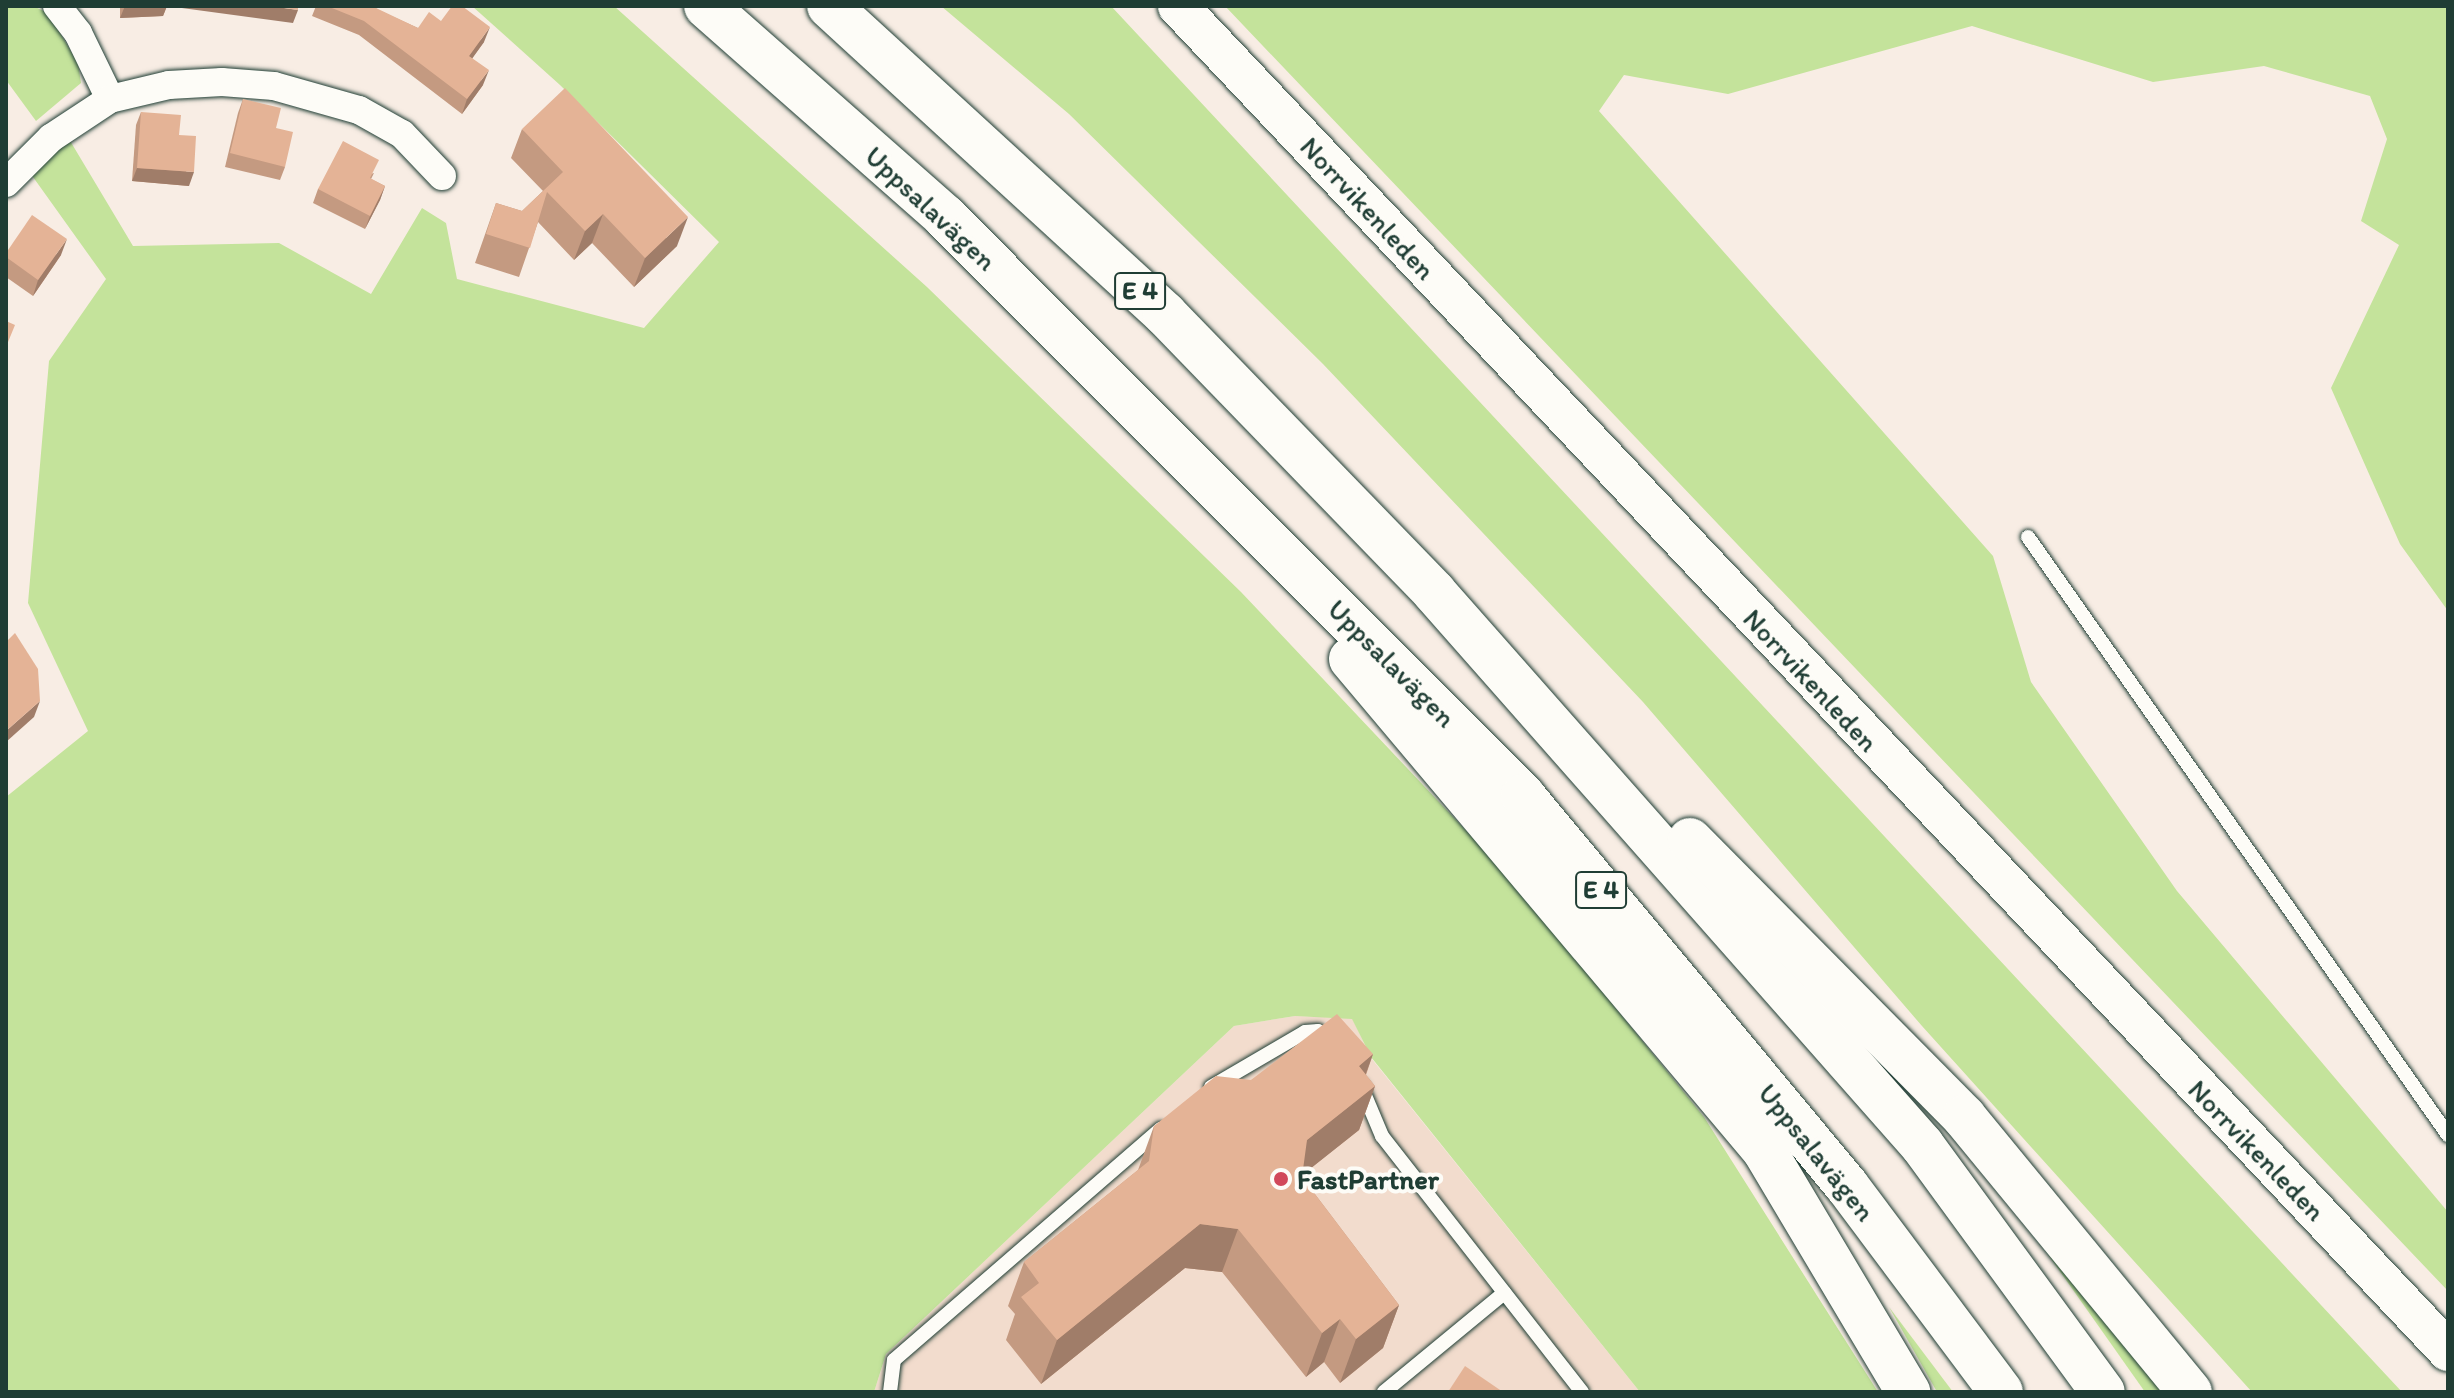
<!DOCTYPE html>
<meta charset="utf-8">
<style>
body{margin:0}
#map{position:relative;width:2454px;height:1398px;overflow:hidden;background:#f8ede4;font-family:Itim,sans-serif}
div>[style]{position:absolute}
.built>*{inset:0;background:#f2dccd}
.green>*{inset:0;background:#c4e39b}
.roads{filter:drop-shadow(0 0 2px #1f3d34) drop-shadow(0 0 2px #1f3d34)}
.lane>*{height:14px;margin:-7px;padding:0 7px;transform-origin:7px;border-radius:7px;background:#fdfcf7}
.street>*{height:28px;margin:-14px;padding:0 14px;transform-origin:14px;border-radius:14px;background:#fdfcf7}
.secondary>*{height:40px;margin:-20px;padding:0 20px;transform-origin:20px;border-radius:20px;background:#fdfcf7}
.highway>*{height:44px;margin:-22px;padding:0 22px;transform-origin:22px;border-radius:22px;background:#fdfcf7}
.wall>*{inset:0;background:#c49a81}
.shaded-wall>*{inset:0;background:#a07d69}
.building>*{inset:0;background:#e4b396}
.dots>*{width:22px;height:22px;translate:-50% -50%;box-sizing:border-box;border:4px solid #fdfcf7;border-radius:50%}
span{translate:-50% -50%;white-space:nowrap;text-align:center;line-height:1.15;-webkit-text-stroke:8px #fdfcf7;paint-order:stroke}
.shield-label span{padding:2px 6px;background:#fdfcf7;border:2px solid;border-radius:6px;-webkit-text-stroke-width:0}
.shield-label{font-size:26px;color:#1f3d34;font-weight:700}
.street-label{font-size:28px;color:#1f3d34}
.poi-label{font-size:28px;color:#1f3d34;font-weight:700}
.left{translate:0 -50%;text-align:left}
.frame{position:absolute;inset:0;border:8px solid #1f3d34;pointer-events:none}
</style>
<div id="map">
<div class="built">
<i style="clip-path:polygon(1295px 1016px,1352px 1018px,1371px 1058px,1640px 1392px,874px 1392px,886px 1354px,1234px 1026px)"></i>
</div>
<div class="green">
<i style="clip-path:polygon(6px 6px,33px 6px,48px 13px,78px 63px,81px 83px,36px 121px,6px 80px)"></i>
<i style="clip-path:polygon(472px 6px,614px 6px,927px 287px,1241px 592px,1507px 874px,1704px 1117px,1878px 1392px,1640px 1392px,1371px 1057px,1352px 1019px,1295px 1016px,1234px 1026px,886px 1354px,874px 1392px,6px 1392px,6px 797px,88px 731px,28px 603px,49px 361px,106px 279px,28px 170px,66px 134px,133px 246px,279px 243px,371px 294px,422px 208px,446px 223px,457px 279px,644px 328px,719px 242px,560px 85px)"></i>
<i style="clip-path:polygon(941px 6px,1111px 6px,2402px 1392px,2252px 1392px,1922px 1026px,1643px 702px,1323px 364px,1069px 114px)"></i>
<i style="clip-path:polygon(1225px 6px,2448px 6px,2448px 611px,2400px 544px,2331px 388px,2399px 245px,2361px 221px,2387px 139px,2370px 96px,2264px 66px,2153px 82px,1972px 26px,1728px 94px,1624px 75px,1599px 111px,1993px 556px,2031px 682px,2177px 891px,2448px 1212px,2448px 1291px)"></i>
<i style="clip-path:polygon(2018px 1212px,2166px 1392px,2145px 1392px)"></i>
<i style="clip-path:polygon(1889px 1307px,1953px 1392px,1937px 1392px)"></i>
</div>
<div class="roads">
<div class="lane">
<i style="left:2028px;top:537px;width:731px;rotate:54.92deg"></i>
<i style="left:1361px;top:1086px;width:54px;rotate:67.2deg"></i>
<i style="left:1382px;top:1136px;width:325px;rotate:52deg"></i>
<i style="left:1211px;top:1087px;width:109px;rotate:-30.3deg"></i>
<i style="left:1305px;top:1032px;width:13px;rotate:-4deg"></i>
<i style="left:1318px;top:1031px;width:13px;rotate:51deg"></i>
<i style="left:890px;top:1392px;width:32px;rotate:-83deg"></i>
<i style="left:894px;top:1360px;width:353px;rotate:-40.9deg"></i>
<i style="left:1384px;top:1392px;width:156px;rotate:-39.5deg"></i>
</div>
<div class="street">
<i style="left:57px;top:6px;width:34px;rotate:52deg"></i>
<i style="left:78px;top:33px;width:73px;rotate:64.1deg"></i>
<i style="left:6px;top:183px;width:64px;rotate:-45deg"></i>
<i style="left:51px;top:138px;width:71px;rotate:-33.5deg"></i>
<i style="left:110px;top:99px;width:61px;rotate:-13.3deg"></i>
<i style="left:169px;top:85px;width:53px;rotate:-3.2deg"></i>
<i style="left:222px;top:82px;width:52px;rotate:4.4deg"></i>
<i style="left:274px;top:86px;width:88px;rotate:15.8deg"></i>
<i style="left:359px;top:110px;width:49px;rotate:29.2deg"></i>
<i style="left:402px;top:134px;width:58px;rotate:46.4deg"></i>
</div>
<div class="secondary">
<i style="left:1178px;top:6px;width:1850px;rotate:46.64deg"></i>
</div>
<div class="highway">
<i style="left:706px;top:6px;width:319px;rotate:41.4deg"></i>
<i style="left:945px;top:217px;width:818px;rotate:45.05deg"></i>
<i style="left:1523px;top:796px;width:507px;rotate:50.28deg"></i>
<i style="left:1847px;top:1186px;width:257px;rotate:53.2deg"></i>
<i style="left:829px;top:6px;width:456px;rotate:42.5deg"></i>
<i style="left:1165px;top:314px;width:387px;rotate:45.9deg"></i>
<i style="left:1434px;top:592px;width:738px;rotate:48.57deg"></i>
<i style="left:1922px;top:1145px;width:306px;rotate:53.8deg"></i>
<i style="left:1351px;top:659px;width:642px;rotate:49.93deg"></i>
<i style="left:1764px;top:1150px;width:282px;rotate:59.2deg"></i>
<i style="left:1690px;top:840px;width:390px;rotate:45.3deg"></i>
<i style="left:1964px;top:1117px;width:356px;rotate:50.6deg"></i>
</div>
</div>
<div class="wall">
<i style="clip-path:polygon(120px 6px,167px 6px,163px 16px,120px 18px)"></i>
<i style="clip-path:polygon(316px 6px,378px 6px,376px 9px,418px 28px,441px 21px,484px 42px,472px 58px,483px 85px,462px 114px,359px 35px,312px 16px)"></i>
<i style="clip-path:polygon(243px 99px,276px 128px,285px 167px,280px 180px,225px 167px,238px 113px)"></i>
<i style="clip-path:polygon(141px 112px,179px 135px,189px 186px,132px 181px,136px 125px)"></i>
<i style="clip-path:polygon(522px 129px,677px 246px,634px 287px,592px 243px,574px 260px,538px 222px,519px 277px,475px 263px,496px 203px,522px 211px,543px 191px,511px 158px)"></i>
<i style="clip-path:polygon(374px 173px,371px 179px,385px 186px,380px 200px,365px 229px,313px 203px,318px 189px)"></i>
<i style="clip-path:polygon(6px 253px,61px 255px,33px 296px,6px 277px)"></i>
<i style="clip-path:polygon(1373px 1054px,1366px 1075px,1375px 1086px,1359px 1130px,1302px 1175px,1302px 1177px,1399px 1305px,1383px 1348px,1340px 1383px,1324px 1362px,1306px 1377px,1222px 1272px,1185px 1268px,1041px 1384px,1006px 1340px,1015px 1314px,1008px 1306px,1024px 1262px,1138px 1170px,1154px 1126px,1251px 1080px)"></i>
</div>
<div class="shaded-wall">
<i style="clip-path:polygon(125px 6px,167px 6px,163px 16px,120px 18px)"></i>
<i style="clip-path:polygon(167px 6px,270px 6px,298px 10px,293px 23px)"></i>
<i style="clip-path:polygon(490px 27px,484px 42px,464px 70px,469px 56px)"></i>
<i style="clip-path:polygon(489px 70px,483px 85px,462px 114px,467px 99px)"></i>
<i style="clip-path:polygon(137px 168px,194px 172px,189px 186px,132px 181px)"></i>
<i style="clip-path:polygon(385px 186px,380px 200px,365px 229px,370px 216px)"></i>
<i style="clip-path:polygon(603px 214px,592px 243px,574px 260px,585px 231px)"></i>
<i style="clip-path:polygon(688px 217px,677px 246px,634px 287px,645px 258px)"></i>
<i style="clip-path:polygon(67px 239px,61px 255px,33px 296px,38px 280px)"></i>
<i style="clip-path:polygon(40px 701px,34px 717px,6px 742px,6px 731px)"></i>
<i style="clip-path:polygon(1373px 1054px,1357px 1098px,1359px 1066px)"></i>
<i style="clip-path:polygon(1375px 1086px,1359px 1130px,1291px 1184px,1307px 1140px)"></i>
<i style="clip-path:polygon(1200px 1224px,1238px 1229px,1222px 1272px,1185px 1268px,1041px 1384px,1057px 1340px)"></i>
<i style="clip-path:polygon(1399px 1305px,1383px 1348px,1340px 1383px,1356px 1339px)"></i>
<i style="clip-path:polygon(1340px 1319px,1324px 1362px,1306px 1377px,1322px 1333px)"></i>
</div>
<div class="building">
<i style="clip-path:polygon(270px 6px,298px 6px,298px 10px)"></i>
<i style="clip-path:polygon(327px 6px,377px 6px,376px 8px,418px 28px,429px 12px,441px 21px,452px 6px,462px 6px,490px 27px,469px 56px,489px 70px,467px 99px,364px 21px)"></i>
<i style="clip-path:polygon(565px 88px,688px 217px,645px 258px,603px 214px,585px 231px,547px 192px,530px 248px,486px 234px,496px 203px,522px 211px,563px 172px,522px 129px)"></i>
<i style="clip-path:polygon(243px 99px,281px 108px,276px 128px,293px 132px,285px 167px,230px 153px)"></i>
<i style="clip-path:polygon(141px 112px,181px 115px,179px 135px,196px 136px,194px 172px,137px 168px)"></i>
<i style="clip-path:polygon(343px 141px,379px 160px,370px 178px,385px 186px,370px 216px,318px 189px)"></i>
<i style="clip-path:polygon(32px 215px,67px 239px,38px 280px,6px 257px,6px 253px)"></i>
<i style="clip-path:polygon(6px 321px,15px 325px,6px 347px)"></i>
<i style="clip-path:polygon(15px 633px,38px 669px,40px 701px,6px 731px,6px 642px)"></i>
<i style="clip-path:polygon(1337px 1014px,1373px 1054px,1359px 1066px,1375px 1086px,1307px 1140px,1302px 1177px,1399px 1305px,1356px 1339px,1340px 1319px,1322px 1333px,1238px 1229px,1200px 1224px,1057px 1340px,1021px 1297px,1039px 1283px,1024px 1262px,1149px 1161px,1154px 1126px,1216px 1076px,1251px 1080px)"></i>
<i style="clip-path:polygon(1465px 1366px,1503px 1392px,1448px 1392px)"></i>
</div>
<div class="dots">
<i style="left:1281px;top:1179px;background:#d1495b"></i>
</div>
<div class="shield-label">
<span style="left:1140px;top:291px">E 4</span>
<span style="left:1601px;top:890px">E 4</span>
</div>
<div class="street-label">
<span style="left:931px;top:208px;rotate:43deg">Uppsalavägen</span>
<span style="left:1368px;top:208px;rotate:47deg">Norrvikenleden</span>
<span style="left:1392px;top:663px;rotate:45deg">Uppsalavägen</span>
<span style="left:1811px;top:680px;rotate:47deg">Norrvikenleden</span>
<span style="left:2257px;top:1150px;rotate:46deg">Norrvikenleden</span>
<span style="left:1817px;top:1152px;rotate:51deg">Uppsalavägen</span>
</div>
<div class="poi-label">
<span class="left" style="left:1297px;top:1179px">FastPartner</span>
</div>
<div class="frame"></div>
</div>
